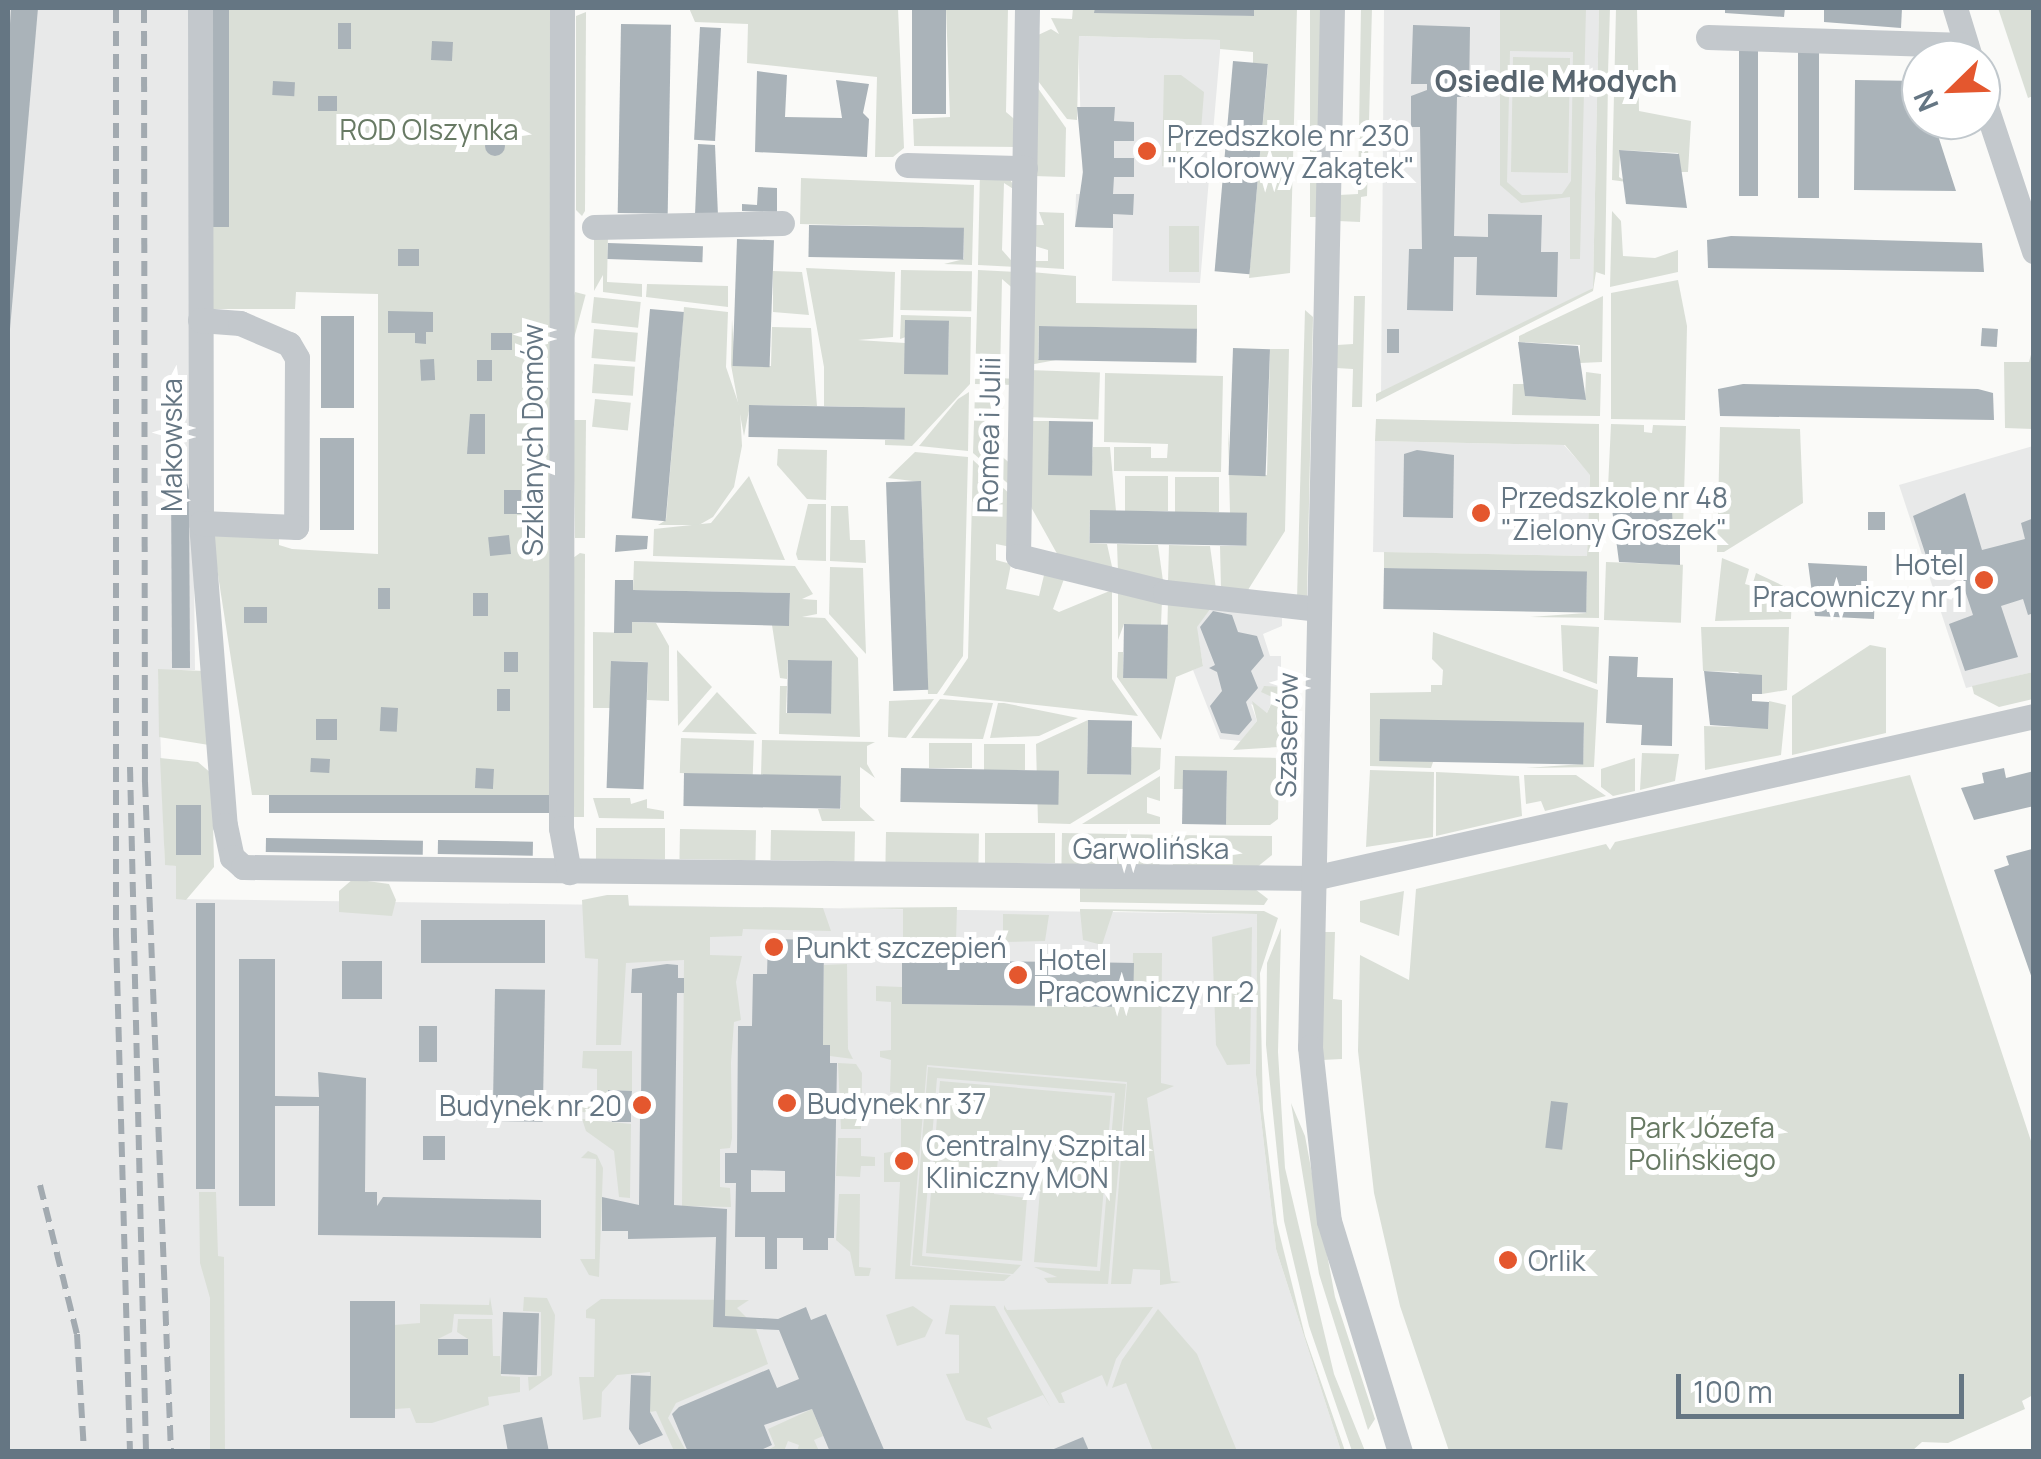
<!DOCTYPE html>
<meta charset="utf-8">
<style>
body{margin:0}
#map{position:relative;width:2041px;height:1459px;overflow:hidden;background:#fafaf8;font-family:Manrope,sans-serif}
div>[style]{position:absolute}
.built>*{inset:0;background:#e8e9e9}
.green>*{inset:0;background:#dadfd7;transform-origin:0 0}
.building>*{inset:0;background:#aab3b9;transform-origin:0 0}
.round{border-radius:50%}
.minor>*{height:25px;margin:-12.5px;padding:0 12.5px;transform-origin:12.5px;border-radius:12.5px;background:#c3c8cc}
.rail>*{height:6px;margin-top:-3px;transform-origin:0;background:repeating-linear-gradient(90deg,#a2aab0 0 15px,transparent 0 23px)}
.dots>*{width:28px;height:28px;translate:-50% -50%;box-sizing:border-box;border:5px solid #fff;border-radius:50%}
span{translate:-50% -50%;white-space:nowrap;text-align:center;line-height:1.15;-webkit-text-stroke:10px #fff;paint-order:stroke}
.park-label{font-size:28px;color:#687a64}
.poi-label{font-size:28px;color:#657683}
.left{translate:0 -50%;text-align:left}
.right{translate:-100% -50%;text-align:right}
.street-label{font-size:28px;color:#657683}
.neighbourhood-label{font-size:30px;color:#57646e;font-weight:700}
.frame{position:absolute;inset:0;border:10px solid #657683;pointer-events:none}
.north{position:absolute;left:1901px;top:40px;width:100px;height:100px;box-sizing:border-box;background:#fff;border:2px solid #c1c8cd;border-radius:50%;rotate:247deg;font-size:28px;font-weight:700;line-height:40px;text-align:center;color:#657683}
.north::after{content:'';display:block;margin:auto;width:35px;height:45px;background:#e4572e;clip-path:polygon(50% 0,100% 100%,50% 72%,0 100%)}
.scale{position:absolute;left:1676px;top:1374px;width:288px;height:45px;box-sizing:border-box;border:5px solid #657683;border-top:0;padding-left:12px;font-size:30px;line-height:35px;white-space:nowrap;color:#657683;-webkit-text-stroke:8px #fff;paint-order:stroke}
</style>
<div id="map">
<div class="built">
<i style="clip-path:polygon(8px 8px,188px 8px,195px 670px,158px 670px,165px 864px,176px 866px,176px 899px,1257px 914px,1256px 1075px,1276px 1249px,1341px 1451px,8px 1452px)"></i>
<i style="clip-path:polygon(1384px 8px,1599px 8px,1593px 288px,1381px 397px)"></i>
<i style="clip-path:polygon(1078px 36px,1221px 40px,1200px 283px,1112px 281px,1113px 228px,1075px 227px,1076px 194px,1083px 194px)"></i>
<i style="clip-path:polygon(1375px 441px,1564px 445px,1590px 474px,1587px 556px,1373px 552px)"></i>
<i style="clip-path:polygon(2033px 446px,2033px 672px,1966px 688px,1899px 485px)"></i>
<i style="clip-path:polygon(1211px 608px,1282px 618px,1282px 626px,1263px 634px,1270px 656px,1281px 656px,1281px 687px,1263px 687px,1274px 697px,1267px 713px,1251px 704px,1257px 721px,1241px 741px,1220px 739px,1193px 670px,1203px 665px,1196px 627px)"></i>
</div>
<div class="green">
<i style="clip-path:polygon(229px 8px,556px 8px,554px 816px,548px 796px,252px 795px,212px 536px,279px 537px,279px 545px,292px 549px,378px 554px,378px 294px,296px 292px,295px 309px,211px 309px,211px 227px,228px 226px)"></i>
<i style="clip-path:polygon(689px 8px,898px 8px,904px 148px,893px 157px,875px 157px,877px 77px,747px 63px,748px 24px,695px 22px)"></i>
<i style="clip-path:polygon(946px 8px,1008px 8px,1006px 112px,1019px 123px,1019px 147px,914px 146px,913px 119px,950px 117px)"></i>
<i style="clip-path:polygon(1073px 8px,1253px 16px,1254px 8px,1297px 8px,1290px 273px,1249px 278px,1268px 65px,1253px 63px,1253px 52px,1220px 49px,1220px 40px,1079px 36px,1077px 120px,1067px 119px,1035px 77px,1036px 36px,1051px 29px,1059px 34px,1051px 18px,1072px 19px)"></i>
<i style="left:1310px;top:8px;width:10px;height:209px"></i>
<i style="clip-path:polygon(1361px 8px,1372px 8px,1367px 196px,1361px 197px,1360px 222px,1338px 221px,1339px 195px,1358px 194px)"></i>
<i style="clip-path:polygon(evenodd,1500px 8px,1586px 8px,1580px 259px,1570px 259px,1570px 197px,1521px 203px,1500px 185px,1500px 8px,1510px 51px,1573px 52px,1571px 181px,1562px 194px,1522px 195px,1507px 182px,1510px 51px)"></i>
<i style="clip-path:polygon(1599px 8px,1610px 8px,1608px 73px,1601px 81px,1608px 82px,1605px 275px,1596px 272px,1593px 291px,1376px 402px,1376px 394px,1593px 288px)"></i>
<i style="clip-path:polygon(1616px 8px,1637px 8px,1639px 111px,1691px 121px,1688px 172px,1678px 172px,1678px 153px,1620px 150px,1619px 177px,1627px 182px,1612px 180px)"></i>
<i style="clip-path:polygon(1998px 8px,2033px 8px,2033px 96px,2028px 98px)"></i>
<i style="clip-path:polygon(586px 12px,585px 211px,582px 216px,576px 210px,576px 16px)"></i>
<i style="left:1513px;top:57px;width:57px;height:115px;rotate:1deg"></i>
<i style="clip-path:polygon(1164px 75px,1181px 75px,1204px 92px,1200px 143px,1173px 167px,1162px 166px)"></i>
<i style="clip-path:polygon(1035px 84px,1066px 128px,1065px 177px,1033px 176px)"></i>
<i style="clip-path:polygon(980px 171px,1005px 172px,1018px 192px,1004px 183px,1002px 250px,1017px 267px,978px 265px)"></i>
<i style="clip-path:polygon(801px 178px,974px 185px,972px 265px,944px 264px,964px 259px,964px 228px,800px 224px)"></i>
<i style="clip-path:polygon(1612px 211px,1621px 221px,1623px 256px,1655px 258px,1678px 250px,1678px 272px,1610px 287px)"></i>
<i style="clip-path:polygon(1039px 212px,1064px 213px,1064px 269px,1031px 267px,1031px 261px,1048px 261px,1048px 250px,1031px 245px,1035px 225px,1044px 225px)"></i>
<i style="left:1169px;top:226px;width:30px;height:46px"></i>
<i style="clip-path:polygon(594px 235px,608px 235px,607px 282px,642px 284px,642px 297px,603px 292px,603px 275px,594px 291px)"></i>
<i style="clip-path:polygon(806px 268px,895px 272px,893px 337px,858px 340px,905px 343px,905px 374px,948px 374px,949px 322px,900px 339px,901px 315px,971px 317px,970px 384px,912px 446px,885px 445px,885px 440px,904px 440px,904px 408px,824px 406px,824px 367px)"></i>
<i style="left:901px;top:270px;width:71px;height:40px;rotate:1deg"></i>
<i style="clip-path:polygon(978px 270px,1017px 272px,1017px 292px,1002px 279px,1000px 378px,1015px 379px,1015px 385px,975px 384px)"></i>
<i style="clip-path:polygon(773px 271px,802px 272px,809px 315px,773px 312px)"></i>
<i style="clip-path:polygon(1031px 272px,1076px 276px,1076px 303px,1197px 305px,1197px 329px,1039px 326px,1038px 359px,1056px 360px,1029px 365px)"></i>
<i style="clip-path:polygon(1678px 280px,1687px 326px,1685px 420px,1611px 419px,1611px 293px)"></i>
<i style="clip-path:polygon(647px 284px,728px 286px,728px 307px,646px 297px)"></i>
<i style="left:575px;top:292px;width:11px;height:100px;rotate:15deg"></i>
<i style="clip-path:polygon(1354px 296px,1365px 296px,1362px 407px,1352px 407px,1353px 369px,1336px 368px,1337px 345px,1353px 344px)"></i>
<i style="clip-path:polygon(1603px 296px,1602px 362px,1580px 363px,1580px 345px,1519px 342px,1519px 336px)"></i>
<i style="left:594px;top:297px;width:47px;height:26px;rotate:6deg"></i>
<i style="clip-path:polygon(684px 307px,728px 312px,726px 367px,740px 408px,742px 446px,734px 487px,713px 517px,699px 525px,658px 525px,666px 520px)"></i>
<i style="clip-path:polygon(1305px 310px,1313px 317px,1307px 596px,1297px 599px)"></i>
<i style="clip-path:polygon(732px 319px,735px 366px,771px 366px,772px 327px,811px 328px,817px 406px,750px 405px,744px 436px,731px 365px)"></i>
<i style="left:594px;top:329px;width:44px;height:29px;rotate:5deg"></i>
<i style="clip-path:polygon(2033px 347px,2033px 429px,2005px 428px,2004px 362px,2029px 362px)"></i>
<i style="clip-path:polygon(1270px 349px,1289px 349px,1285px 531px,1246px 593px,1221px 590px,1220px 546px,1246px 546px,1247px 514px,1230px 513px,1228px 428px,1231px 475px,1267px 475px)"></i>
<i style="left:594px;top:364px;width:41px;height:29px;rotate:4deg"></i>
<i style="left:1028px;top:370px;width:72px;height:47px;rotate:2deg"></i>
<i style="clip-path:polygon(1586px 372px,1601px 374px,1600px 416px,1512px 415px,1513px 384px,1525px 384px,1526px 396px,1585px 400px)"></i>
<i style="clip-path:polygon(1105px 373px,1223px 376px,1221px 472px,1114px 471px,1114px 447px,1151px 447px,1151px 458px,1167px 458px,1168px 444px,1104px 442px)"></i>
<i style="clip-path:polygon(969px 392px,968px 451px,919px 446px,958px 399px)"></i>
<i style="clip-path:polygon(975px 392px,999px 392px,998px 453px,1013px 466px,1013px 488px,973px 453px)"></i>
<i style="left:595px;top:399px;width:36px;height:28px;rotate:6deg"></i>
<i style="clip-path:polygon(1376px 419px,1599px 424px,1599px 618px,1530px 617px,1586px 613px,1587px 573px,1384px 568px,1384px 552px,1587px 556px,1590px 475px,1565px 445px,1375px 441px)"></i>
<i style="clip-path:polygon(573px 420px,586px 420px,585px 538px,575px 538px)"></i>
<i style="clip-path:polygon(1031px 421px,1049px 421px,1091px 476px,1093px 447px,1110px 447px,1116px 511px,1090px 511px,1089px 543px,1107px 544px,1113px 571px,1060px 559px,1026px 498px)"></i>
<i style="clip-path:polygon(1611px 424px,1644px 425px,1644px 432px,1652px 433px,1653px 425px,1686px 426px,1683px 530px,1673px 530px,1671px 511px,1607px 509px)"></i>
<i style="clip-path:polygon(1720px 427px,1800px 429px,1803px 503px,1724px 552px,1717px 552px)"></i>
<i style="clip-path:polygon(778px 449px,827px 450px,826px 500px,807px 499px,777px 465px)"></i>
<i style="clip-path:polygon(915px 452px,968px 457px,963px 656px,937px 694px,928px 694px,921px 482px,888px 478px)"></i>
<i style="clip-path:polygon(973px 460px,1012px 496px,1011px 547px,996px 544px,996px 560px,1011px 564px,1006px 589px,1039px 596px,1045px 571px,1064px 579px,1053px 609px,1059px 612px,1112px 590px,1112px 679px,1138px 716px,943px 695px,968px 658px)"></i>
<i style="clip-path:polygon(749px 476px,785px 560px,653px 556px,654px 529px,711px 523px)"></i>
<i style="left:1125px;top:476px;width:43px;height:35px"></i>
<i style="left:1175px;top:477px;width:44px;height:35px"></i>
<i style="clip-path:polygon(808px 504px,826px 504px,826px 561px,798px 560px,796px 554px)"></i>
<i style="clip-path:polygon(831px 506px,848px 506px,850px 540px,865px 540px,866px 563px,830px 561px)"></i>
<i style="clip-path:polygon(1117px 544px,1158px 545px,1163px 581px,1118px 572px)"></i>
<i style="clip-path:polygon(1169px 545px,1210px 546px,1216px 589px,1168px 582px)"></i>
<i style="clip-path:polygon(580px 553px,585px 554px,584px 817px,572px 817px,573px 558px)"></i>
<i style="clip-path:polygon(1722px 558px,1749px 569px,1745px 584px,1752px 586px,1756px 573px,1792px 590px,1791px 619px,1715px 621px)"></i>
<i style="clip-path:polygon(634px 561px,795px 566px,813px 594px,802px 599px,817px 600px,817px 614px,802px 617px,825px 618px,858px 658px,860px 737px,779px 734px,780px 686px,787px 686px,786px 713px,830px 714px,832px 661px,788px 660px,787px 679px,780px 678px,772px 625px,789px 625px,790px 593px,633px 590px)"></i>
<i style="left:1606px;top:562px;width:77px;height:58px;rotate:2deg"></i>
<i style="clip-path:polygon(830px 567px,863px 568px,866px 654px,829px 614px)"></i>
<i style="clip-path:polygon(1118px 591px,1162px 600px,1161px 625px,1124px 624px,1118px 640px)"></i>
<i style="clip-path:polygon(1168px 601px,1211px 608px,1197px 627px,1203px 666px,1176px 677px,1161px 740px,1117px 677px,1118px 652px,1123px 652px,1123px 678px,1166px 679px)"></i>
<i style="clip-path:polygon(632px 622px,656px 623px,669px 646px,669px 701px,647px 700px,648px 662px,612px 661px,610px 708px,593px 708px,593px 632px,632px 633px)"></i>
<i style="clip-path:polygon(1561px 625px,1599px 627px,1597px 684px,1563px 671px)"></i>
<i style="clip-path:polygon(1701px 627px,1789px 627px,1787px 690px,1762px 694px,1738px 672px,1703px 671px)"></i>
<i style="clip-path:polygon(1433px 632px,1598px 690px,1594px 767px,1526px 768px,1583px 764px,1584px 725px,1433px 762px,1431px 768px,1370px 766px,1370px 693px,1431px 692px,1431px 685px,1442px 685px,1443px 670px,1432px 659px)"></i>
<i style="clip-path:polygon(1870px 645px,1886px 648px,1886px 733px,1792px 755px,1792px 696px)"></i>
<i style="clip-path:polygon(677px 650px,712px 687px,678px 726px)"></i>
<i style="clip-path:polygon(158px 669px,204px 671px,209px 745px,159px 737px)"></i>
<i style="clip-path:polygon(2033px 672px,2033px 699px,1999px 707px,1974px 694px,1972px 686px)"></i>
<i style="clip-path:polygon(1264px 686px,1281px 687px,1279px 747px,1233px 750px,1257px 721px,1252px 701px,1267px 713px,1274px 698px,1261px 692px)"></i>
<i style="clip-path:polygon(717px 692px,757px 734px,682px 732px)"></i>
<i style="clip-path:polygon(934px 699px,906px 738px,888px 737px,889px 701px)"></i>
<i style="clip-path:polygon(940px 699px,993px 703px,983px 739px,911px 738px)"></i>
<i style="clip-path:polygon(1769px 701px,1786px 705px,1781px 755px,1705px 770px,1704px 726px,1768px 728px)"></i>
<i style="clip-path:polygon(998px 703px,1004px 703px,1078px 718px,1039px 736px,990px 738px)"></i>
<i style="clip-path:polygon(1088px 720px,1087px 774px,1130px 775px,1132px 747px,1161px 748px,1160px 769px,1070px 824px,1038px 823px,1036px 744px)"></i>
<i style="left:681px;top:738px;width:73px;height:35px;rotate:2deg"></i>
<i style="clip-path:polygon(762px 740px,875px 742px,867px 746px,867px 764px,875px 778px,860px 767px,860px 807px,875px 821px,822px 821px,818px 809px,841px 809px,841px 777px,761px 775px)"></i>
<i style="left:929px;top:743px;width:43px;height:25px"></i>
<i style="left:984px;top:744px;width:41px;height:26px"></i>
<i style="clip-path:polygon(1642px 753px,1679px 754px,1675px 781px,1640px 790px)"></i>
<i style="clip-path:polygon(1175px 756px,1279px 758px,1278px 819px,1270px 825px,1226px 825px,1227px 772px,1183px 770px,1183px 789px,1174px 789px)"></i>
<i style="clip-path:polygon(evenodd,160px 758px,198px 762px,212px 774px,214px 867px,186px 900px,176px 899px,176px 866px,165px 865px,160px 758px,176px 805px,201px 805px,201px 855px,176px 854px,176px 805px)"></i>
<i style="clip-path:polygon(1635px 758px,1635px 791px,1613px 796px,1601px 787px,1601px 769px)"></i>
<i style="clip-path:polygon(1370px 770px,1434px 772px,1433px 837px,1366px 847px)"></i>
<i style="clip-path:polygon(1436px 772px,1519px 776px,1522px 816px,1436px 836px)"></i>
<i style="clip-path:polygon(1524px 775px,1576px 775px,1606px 796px,1545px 811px,1541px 801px,1526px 804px)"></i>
<i style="clip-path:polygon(1910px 775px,2033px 1147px,2033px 1395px,2022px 1401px,2025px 1409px,1948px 1443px,1922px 1442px,1912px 1451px,1449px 1451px,1400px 1306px,1374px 1193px,1358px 1051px,1360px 955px,1409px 980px,1416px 889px,1606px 844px,1610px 850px,1615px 842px)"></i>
<i style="clip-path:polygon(1160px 776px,1160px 801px,1147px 797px,1147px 813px,1160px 817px,1160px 824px,1082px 824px)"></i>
<i style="clip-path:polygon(593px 798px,630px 798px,631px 804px,647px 799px,647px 808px,664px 811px,664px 819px,599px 818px)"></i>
<i style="left:596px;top:828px;width:69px;height:31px"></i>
<i style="left:680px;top:829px;width:76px;height:30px;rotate:1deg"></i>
<i style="left:771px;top:830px;width:84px;height:30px;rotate:1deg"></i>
<i style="left:886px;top:832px;width:93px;height:30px;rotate:1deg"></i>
<i style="left:985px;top:833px;width:70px;height:30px"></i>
<i style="left:1062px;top:833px;width:98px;height:31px;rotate:1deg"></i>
<i style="clip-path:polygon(1171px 835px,1272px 836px,1272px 855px,1256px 868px,1173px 866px)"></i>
<i style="clip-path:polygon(353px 879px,389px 884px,396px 900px,392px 916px,339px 912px,339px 891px)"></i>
<i style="clip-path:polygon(1080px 887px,1255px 889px,1268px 899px,1264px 905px,1080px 902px)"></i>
<i style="clip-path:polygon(1404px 891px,1399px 936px,1360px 922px,1360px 901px)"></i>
<i style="clip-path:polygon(607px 895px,628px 895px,629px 906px,823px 908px,831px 931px,743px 929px,742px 936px,710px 937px,710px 955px,742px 956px,736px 982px,741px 1020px,734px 1022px,731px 1062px,732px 1138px,730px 1148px,720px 1149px,720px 1187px,730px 1188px,731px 1207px,682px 1206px,684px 960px,626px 963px,621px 1045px,596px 1045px,598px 959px,585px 958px,582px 900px)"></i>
<i style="clip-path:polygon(957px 907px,956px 942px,903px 940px,903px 909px,839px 908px)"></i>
<i style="clip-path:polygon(1080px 911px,1080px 909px,1264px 911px,1278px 918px,1260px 973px,1263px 1110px,1277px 1224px,1305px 1336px,1345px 1451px,1341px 1451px,1276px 1249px,1256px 1075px,1257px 914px,1113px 911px,1102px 945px,1083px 940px)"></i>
<i style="clip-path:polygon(1003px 914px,1049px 915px,1045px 941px,1003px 942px)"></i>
<i style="clip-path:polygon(1252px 927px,1250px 1064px,1227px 1065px,1216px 1045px,1212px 937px)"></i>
<i style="clip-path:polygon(1281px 928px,1278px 1052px,1285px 1168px,1334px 1374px,1365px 1451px,1352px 1451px,1309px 1326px,1284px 1221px,1266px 1045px,1267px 963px)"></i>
<i style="clip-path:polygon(1323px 932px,1335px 932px,1333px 999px,1342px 1000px,1342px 1059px,1322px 1060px)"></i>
<i style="clip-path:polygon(1133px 953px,1162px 953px,1161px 1083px,1174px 1086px,1147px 1098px,1171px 1281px,1181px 1282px,1160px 1285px,1160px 1270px,1133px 1269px,1131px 1284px,1111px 1284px,1127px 1082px,927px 1065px,910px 1266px,1011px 1275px,1004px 1281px,895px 1279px,900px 1182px,884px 1182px,884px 1153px,901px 1150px,901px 1093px,890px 1092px,891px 1060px,880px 1057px,880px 1051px,891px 1050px,891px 1002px,876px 1001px,876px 986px,902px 987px,902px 1004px,1132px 1007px)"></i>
<i style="clip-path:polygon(847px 964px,848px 1049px,853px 1059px,830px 1056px,830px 1046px,823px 1045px,824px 965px)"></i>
<i style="clip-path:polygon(583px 1051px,632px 1051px,632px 1091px,608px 1090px,612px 1114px,582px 1112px,582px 1106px,597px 1106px,597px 1069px,582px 1068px)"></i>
<i style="clip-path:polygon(838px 1063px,856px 1064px,862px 1073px,861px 1129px,841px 1129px)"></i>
<i style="clip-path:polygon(928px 1067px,1126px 1084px,1108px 1284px,1048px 1283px,1044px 1278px,1057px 1277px,1034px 1267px,1100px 1271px,1115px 1093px,937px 1078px,922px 1256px,1021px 1265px,1013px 1274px,912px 1265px)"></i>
<i style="clip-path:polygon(940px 1081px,1112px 1096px,1097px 1267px,1034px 1262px,1043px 1154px,999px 1150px,994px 1194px,1027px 1198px,1022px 1261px,926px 1253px)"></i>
<i style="clip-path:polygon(1291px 1103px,1305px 1136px,1335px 1297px,1375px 1419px,1368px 1430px,1319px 1274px)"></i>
<i style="clip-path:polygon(582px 1119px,631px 1124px,630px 1198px,619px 1197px,614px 1151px,586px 1131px)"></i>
<i style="clip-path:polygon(838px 1138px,861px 1138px,861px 1156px,875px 1157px,875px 1166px,861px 1166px,860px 1177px,836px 1176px)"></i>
<i style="clip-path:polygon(588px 1151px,597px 1155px,603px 1168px,599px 1277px,589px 1275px,580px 1259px,595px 1259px,596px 1159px,581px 1158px)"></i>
<i style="clip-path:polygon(199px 1192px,216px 1192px,218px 1256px,224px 1257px,225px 1451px,210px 1451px,210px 1298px,200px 1263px)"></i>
<i style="clip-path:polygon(839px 1194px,860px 1194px,859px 1267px,871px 1268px,869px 1276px,855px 1276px,850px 1252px,836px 1240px)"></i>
<i style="clip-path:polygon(490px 1297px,493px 1315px,454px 1314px,452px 1332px,438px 1339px,438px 1355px,468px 1355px,468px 1339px,457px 1332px,458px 1319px,492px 1319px,493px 1356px,500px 1356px,501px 1376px,520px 1377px,520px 1392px,488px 1397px,489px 1405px,432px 1423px,416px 1423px,410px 1408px,395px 1409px,394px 1325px,420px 1323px,420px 1304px,489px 1305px)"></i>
<i style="clip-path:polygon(524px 1297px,547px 1298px,555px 1315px,552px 1375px,529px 1391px,528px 1377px,541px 1376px,541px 1312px,523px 1311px)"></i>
<i style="clip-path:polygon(601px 1299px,749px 1300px,737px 1308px,755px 1326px,768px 1364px,676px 1403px,668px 1418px,686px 1451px,674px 1451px,656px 1411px,650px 1412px,650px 1372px,617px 1375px,602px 1392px,601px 1417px,583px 1420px,579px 1377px,594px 1377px,595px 1319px,586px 1318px,586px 1310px)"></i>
<i style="clip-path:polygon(950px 1305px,995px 1306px,1051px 1408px,1043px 1395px,987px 1418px,992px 1429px,966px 1420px,946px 1374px,959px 1373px,959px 1335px,945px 1334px)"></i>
<i style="clip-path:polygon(1004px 1305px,1007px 1310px,1153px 1307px,1116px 1359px,1107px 1387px,1102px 1375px,1061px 1393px,1065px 1403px,1059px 1403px,1004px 1309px)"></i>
<i style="clip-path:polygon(913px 1306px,933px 1320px,925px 1337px,897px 1346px,886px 1315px)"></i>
<i style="clip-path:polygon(1158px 1309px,1197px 1354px,1237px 1451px,1153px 1451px,1126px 1383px,1112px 1388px,1122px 1360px)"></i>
<i style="clip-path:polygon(812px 1409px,823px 1436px,814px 1440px,819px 1451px,797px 1451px,799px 1445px,788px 1441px,784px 1451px,766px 1451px,775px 1446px,768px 1429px)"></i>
</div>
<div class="building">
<i style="clip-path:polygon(11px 8px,38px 8px,10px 329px,8px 56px)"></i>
<i style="left:210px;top:8px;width:19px;height:219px"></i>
<i style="left:912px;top:8px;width:34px;height:106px"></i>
<i style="clip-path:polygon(1095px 8px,1254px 8px,1254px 16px,1094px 13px)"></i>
<i style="clip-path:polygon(1725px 8px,1785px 8px,1784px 17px,1725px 13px)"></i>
<i style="clip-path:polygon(1824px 8px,1902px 8px,1901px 28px,1824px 22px)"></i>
<i style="left:338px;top:23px;width:13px;height:26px"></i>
<i style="left:621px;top:24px;width:50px;height:189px;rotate:1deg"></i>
<i style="clip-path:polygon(1413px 25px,1470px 27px,1469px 97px,1457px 97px,1454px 236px,1488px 237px,1488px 214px,1542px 215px,1541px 252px,1558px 252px,1557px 297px,1476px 295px,1477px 257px,1454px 257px,1453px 311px,1407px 310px,1409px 249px,1422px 249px,1420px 127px,1411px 127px,1411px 96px,1427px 90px,1427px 84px,1411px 84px)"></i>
<i style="left:700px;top:27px;width:21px;height:113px;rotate:3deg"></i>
<i style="left:432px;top:41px;width:21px;height:19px;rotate:3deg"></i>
<i style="left:1739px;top:51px;width:19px;height:145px"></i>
<i style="left:1798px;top:52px;width:21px;height:146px"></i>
<i style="left:1233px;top:61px;width:35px;height:211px;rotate:5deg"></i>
<i style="clip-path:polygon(757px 71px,787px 75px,785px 117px,842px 118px,836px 80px,869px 84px,863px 113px,869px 119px,867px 157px,755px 152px)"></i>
<i style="clip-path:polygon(1855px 80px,1920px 81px,1921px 120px,1933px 120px,1956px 191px,1854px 190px)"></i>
<i style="left:273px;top:81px;width:22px;height:14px;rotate:3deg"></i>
<i style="left:337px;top:96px;width:15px;height:19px;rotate:90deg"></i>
<i style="clip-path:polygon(1077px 107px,1115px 107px,1114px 121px,1134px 122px,1134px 141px,1114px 141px,1114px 158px,1134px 158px,1134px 177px,1114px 177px,1113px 194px,1134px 194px,1133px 215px,1113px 214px,1113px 228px,1075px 227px,1083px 172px)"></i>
<i class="round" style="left:485px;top:136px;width:20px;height:20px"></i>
<i style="clip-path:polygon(698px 144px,715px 145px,718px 216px,695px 215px)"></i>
<i style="clip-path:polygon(1619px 150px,1679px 154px,1687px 208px,1626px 204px)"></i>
<i style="clip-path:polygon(758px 187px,777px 188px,777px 212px,742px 211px,742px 204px,757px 205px)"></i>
<i style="left:809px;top:225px;width:155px;height:32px;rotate:1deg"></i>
<i style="clip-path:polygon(1731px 236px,1982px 243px,1984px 272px,1708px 268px,1707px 240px)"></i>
<i style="left:737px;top:239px;width:37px;height:127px;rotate:2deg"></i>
<i style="left:608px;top:243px;width:95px;height:16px;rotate:2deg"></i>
<i style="left:419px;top:249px;width:17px;height:21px;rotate:90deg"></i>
<i style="left:650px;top:309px;width:34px;height:210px;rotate:5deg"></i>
<i style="clip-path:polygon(388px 311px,433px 312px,433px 332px,426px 332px,426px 344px,415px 343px,415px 333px,388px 333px)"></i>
<i style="left:321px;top:316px;width:33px;height:92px"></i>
<i style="left:905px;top:320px;width:44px;height:54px;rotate:1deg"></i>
<i style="left:1039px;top:326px;width:158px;height:34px;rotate:1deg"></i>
<i style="left:1982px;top:328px;width:16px;height:18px;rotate:4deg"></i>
<i style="left:1387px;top:329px;width:12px;height:24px"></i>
<i style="left:491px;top:333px;width:21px;height:17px"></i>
<i style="clip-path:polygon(1518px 342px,1578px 346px,1586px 400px,1525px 396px)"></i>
<i style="left:1233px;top:348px;width:37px;height:127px;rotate:2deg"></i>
<i style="left:434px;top:359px;width:21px;height:14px;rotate:87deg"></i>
<i style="left:477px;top:360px;width:15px;height:21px"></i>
<i style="clip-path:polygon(1743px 384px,1978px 389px,1993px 393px,1994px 420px,1720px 416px,1718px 389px)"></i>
<i style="left:749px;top:405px;width:156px;height:32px;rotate:1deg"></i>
<i style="clip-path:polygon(470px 414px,485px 414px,485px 454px,467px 454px)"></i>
<i style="left:1049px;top:421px;width:44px;height:54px;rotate:1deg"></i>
<i style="left:320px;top:438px;width:34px;height:92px"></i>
<i style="clip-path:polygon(1417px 450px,1454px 455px,1453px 518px,1403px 517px,1404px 454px)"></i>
<i style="clip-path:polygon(171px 479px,186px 479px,189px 491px,190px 668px,172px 668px)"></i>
<i style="left:921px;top:481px;width:209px;height:35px;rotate:88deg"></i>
<i style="left:521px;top:490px;width:24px;height:17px;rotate:90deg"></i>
<i style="clip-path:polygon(1965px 493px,1982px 550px,2025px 539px,2021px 523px,2034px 518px,2034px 613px,2028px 615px,2023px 599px,2001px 606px,2018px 657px,1965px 671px,1949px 624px,1973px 615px,1953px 554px,1928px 562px,1913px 516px)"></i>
<i style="clip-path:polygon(1612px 509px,1672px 511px,1673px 530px,1663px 531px,1663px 537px,1680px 537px,1680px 565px,1619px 562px)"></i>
<i style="left:1090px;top:510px;width:157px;height:33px;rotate:1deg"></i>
<i style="left:1868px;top:512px;width:17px;height:18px"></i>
<i style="left:509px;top:535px;width:19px;height:21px;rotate:84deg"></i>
<i style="clip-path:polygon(616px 535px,648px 536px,647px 549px,615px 552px)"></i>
<i style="clip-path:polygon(1808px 563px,1867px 566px,1867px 585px,1856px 585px,1856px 592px,1875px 592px,1874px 619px,1815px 616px)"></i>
<i style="left:1384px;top:568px;width:203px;height:41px;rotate:1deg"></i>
<i style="clip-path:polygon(615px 580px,633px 580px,633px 590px,790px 593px,789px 626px,632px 622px,632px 633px,614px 633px)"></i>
<i style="left:378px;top:588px;width:12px;height:21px"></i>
<i style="left:473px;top:593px;width:15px;height:23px"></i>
<i style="left:244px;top:607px;width:23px;height:16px"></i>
<i style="clip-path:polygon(1213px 611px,1232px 615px,1238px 632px,1257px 636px,1264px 656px,1251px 671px,1258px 688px,1246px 702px,1252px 720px,1239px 735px,1221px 733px,1210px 706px,1222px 691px,1217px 672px,1209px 668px,1215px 665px,1200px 627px)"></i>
<i style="left:1124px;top:624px;width:44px;height:54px;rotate:1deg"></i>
<i style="left:504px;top:652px;width:14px;height:20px"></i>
<i style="clip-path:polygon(1609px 656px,1638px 657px,1637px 677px,1673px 678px,1672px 746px,1641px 745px,1642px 725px,1606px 723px)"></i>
<i style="left:788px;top:660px;width:44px;height:53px;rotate:1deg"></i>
<i style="left:611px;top:661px;width:37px;height:127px;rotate:2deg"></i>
<i style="clip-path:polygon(1704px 671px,1762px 675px,1762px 694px,1752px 694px,1752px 701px,1769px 702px,1768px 729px,1710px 725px)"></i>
<i style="left:497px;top:689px;width:13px;height:22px"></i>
<i style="left:381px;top:707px;width:17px;height:24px;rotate:3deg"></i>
<i style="left:316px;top:719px;width:21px;height:21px"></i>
<i style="left:1380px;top:719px;width:204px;height:42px;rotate:1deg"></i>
<i style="left:1088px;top:720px;width:44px;height:54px;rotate:1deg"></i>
<i style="left:311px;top:758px;width:19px;height:14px;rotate:3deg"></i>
<i style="left:476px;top:768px;width:18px;height:20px;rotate:3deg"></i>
<i style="left:901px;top:768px;width:158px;height:34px;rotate:1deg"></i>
<i style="clip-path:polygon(2004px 768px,2006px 778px,2034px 771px,2034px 806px,1974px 820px,1961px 788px,1984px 783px,1982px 773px)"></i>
<i style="left:1183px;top:770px;width:44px;height:54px;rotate:1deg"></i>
<i style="left:684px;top:773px;width:157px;height:33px;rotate:1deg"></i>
<i style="left:269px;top:795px;width:280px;height:18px"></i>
<i style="left:176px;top:805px;width:25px;height:50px"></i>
<i style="left:266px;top:838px;width:157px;height:14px;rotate:1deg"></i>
<i style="left:438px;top:840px;width:95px;height:14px;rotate:1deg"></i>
<i style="clip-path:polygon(2032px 849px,2034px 853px,2034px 984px,1994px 870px,2009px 865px,2006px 856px)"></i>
<i style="left:196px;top:903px;width:19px;height:286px"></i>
<i style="left:421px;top:920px;width:124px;height:43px"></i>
<i style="clip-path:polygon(evenodd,768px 939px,824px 940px,823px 1045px,830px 1045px,830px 1063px,837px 1063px,834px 1238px,828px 1238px,828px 1250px,803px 1250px,803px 1238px,777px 1238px,777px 1269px,765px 1269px,765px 1237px,735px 1237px,736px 1183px,725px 1183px,725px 1153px,737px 1153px,738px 1026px,752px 1026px,753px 974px,767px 974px,768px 939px,751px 1170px,785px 1171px,785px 1192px,751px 1192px,751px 1170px)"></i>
<i style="clip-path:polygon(957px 946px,964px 946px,964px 961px,1073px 962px,1078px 947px,1080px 962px,1134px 963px,1133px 1007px,902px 1004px,902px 960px,957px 960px)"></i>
<i style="clip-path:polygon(239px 959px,275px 959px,275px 1096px,319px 1097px,318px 1072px,366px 1078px,365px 1192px,377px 1192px,377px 1206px,383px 1197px,541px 1200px,541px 1238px,318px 1235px,319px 1106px,275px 1106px,275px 1206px,239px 1206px)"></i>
<i style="left:342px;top:961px;width:40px;height:38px"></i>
<i style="clip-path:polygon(667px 964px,678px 965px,678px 978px,684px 978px,684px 993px,677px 993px,674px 1205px,727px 1209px,725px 1316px,778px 1319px,806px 1307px,811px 1320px,826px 1314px,885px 1452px,830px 1452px,812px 1409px,764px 1425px,772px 1445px,761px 1450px,688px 1452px,672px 1414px,679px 1407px,769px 1369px,777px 1388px,799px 1379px,779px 1330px,713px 1327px,716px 1237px,628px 1239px,628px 1231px,602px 1231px,602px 1197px,639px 1205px,640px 1114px,631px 1114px,631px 1122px,612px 1122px,608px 1111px,608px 1090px,632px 1091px,631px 1100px,641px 1100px,642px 993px,631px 993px,632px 969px)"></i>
<i style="left:495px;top:989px;width:50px;height:132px;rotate:1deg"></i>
<i style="left:419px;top:1026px;width:18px;height:36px"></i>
<i style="left:1551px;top:1101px;width:17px;height:47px;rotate:7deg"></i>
<i style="left:423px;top:1136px;width:22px;height:24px"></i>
<i style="left:350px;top:1301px;width:45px;height:117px"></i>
<i style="left:503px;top:1312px;width:36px;height:62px;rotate:2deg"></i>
<i style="left:438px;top:1339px;width:30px;height:16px"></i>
<i style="clip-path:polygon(631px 1375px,651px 1376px,650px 1412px,663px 1435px,639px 1445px,629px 1429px)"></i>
<i style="clip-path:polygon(542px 1417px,549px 1452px,508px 1452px,503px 1425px)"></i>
<i style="clip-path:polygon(1083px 1437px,1089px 1451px,1049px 1451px)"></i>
</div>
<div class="minor">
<i style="left:200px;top:8px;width:515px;rotate:89.89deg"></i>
<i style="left:201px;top:523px;width:303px;rotate:85.5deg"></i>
<i style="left:225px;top:825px;width:33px;rotate:78deg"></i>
<i style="left:232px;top:857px;width:15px;rotate:42deg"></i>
<i style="left:243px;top:867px;width:1070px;rotate:0.59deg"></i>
<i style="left:1313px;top:878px;width:739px;rotate:-12.66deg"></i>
<i style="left:562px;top:8px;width:820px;rotate:90.07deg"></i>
<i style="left:561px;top:828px;width:45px;rotate:79.7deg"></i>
<i style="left:1027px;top:8px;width:548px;rotate:90.94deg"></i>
<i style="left:1018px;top:556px;width:151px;rotate:13.8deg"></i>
<i style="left:1165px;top:592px;width:155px;rotate:6.3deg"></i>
<i style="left:1332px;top:8px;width:1039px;rotate:91.21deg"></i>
<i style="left:1310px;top:1047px;width:175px;rotate:83.8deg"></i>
<i style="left:1329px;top:1221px;width:242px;rotate:72.9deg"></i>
<i style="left:1955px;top:8px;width:54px;rotate:72.9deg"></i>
<i style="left:1708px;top:37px;width:258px;rotate:1.8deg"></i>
<i style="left:1981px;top:92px;width:168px;rotate:71.6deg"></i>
<i style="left:907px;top:165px;width:118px;rotate:1.5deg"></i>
<i style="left:594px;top:227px;width:188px;rotate:-1.2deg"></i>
<i style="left:200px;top:320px;width:40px;rotate:4.3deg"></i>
<i style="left:240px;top:323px;width:53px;rotate:23.2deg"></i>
<i style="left:289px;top:344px;width:16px;rotate:60deg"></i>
<i style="left:297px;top:358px;width:169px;rotate:90.3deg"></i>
<i style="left:296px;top:527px;width:95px;rotate:-177.6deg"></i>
</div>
<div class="rail">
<i style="left:116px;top:8px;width:927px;rotate:90deg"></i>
<i style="left:116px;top:935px;width:517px;rotate:88.45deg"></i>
<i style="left:144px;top:8px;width:774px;rotate:89.93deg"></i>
<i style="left:145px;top:782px;width:671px;rotate:87.78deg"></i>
<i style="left:130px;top:767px;width:685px;rotate:88.66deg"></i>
<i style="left:40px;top:1185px;width:154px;rotate:76.1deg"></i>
<i style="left:77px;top:1334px;width:118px;rotate:86.6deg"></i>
</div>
<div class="dots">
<i style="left:1147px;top:151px;background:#e4572e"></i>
<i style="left:1481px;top:513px;background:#e4572e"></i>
<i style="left:1984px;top:580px;background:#e4572e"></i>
<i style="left:774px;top:947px;background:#e4572e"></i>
<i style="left:1018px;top:975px;background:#e4572e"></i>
<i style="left:787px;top:1103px;background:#e4572e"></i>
<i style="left:642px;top:1105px;background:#e4572e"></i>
<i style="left:904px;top:1161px;background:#e4572e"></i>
<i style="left:1508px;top:1260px;background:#e4572e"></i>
</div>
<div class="park-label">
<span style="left:429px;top:129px">ROD Olszynka</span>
<span style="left:1702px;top:1143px">Park Józefa<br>Polińskiego</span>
</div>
<div class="poi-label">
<span class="left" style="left:1167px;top:151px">Przedszkole nr 230<br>"Kolorowy Zakątek"</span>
<span class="left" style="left:1501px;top:513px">Przedszkole nr 48<br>"Zielony Groszek"</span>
<span class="right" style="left:1964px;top:580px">Hotel<br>Pracowniczy nr 1</span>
<span class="left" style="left:796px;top:947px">Punkt szczepień</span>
<span class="left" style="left:1038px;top:975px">Hotel<br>Pracowniczy nr 2</span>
<span class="left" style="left:807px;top:1103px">Budynek nr 37</span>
<span class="right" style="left:622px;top:1105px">Budynek nr 20</span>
<span class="left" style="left:926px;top:1161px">Centralny Szpital<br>Kliniczny MON</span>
<span class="left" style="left:1528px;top:1260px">Orlik</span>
</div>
<div class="street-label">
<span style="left:988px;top:435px;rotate:-89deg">Romea i Julii</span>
<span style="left:532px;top:440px;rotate:-90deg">Szklanych Domów</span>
<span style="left:171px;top:445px;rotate:-90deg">Makowska</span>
<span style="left:1286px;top:735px;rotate:-89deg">Szaserów</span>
<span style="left:1151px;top:848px">Garwolińska</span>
</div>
<div class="neighbourhood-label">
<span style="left:1556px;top:81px">Osiedle Młodych</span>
</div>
<div class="frame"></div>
<div class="north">N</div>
<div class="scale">100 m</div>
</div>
